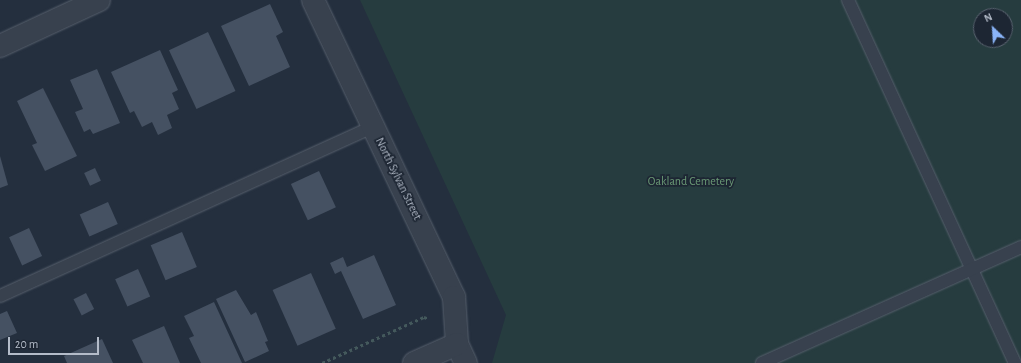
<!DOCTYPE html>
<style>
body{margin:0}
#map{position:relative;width:1021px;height:363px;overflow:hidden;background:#242f3e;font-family:"Alegreya Sans",sans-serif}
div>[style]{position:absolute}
.green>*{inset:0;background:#263c3f}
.building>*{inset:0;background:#455162;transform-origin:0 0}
.path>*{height:2.5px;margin-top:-1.25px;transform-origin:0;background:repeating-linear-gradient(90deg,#44595c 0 3px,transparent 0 6px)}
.roads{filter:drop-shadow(0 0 1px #565f6c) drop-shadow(0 0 1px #565f6c)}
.lane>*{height:12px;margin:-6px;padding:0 6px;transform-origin:6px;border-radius:6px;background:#38414e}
.street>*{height:22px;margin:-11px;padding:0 11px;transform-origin:11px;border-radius:11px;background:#38414e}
span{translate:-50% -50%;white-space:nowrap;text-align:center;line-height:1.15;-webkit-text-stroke:3.5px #1d2633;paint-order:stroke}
.street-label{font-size:12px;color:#b4bcc9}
.park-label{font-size:12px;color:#6b9a76}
.north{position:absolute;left:973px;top:8px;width:40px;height:40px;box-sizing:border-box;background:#1d2633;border:1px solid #59626f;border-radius:50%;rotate:335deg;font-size:11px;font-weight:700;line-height:16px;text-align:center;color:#b4bcc9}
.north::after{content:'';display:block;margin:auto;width:14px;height:18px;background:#8ab4f8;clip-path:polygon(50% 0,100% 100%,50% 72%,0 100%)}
.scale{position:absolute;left:8px;top:337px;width:91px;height:18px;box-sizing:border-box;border:2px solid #b4bcc9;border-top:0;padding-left:5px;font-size:12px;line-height:14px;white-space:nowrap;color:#b4bcc9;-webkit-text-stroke:3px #1d2633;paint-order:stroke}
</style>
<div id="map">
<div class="green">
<i style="clip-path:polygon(evenodd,360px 0,1021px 0,1021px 363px,492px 363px,506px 315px,360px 0,981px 16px,1005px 16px,1005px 40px,981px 40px,981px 16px)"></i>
</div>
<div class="building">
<i style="clip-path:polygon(270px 4px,283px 32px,276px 36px,290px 67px,249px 86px,221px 26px)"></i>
<i style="left:208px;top:32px;width:65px;height:43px;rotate:65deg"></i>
<i style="clip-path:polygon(160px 50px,178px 90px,172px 93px,179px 109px,167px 115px,172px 128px,158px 135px,152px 122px,142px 127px,134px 111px,130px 113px,111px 72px)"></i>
<i style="clip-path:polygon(97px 69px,120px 123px,93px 134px,90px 129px,84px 132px,75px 112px,83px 109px,70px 80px)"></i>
<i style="clip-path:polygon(43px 88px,77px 156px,45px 171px,32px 145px,37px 143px,17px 101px)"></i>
<i style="clip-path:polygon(0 156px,8px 185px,0 188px)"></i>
<i style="left:95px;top:168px;width:14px;height:12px;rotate:65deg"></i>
<i style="left:319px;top:171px;width:40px;height:31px;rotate:65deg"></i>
<i style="left:108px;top:202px;width:24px;height:31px;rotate:66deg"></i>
<i style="left:29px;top:228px;width:31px;height:22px;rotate:65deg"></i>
<i style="left:182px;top:232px;width:38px;height:34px;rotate:67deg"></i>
<i style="clip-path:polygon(374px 255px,396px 305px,363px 319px,341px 271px,335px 274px,330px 263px,343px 257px,347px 267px)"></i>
<i style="left:138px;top:269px;width:30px;height:25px;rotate:66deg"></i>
<i style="left:311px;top:273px;width:61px;height:42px;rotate:66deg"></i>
<i style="clip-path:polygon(236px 290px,251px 315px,256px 312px,268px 341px,265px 342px,269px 351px,245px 362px,216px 299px)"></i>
<i style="left:86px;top:293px;width:18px;height:14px;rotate:63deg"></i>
<i style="clip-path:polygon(214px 302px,242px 363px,201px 363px,189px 338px,194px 336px,184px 316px)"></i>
<i style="clip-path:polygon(7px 311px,17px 333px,0 340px,0 314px)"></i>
<i style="clip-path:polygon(164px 326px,180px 363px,143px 363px,132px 340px)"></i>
<i style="clip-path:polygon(102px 339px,113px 363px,67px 363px,64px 356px)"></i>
</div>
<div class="path">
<i style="left:322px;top:363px;width:112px;rotate:-24.3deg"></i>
<i style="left:424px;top:317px;width:5px;rotate:22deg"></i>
</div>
<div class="roads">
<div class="lane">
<i style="left:848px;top:0;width:400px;rotate:65.3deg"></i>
<i style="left:0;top:296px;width:409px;rotate:-24.4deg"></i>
<i style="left:762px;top:363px;width:284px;rotate:-24.1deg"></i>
</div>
<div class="street">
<i style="left:313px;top:0;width:329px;rotate:64.6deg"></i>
<i style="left:454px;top:297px;width:47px;rotate:86.3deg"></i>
<i style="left:457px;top:344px;width:21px;rotate:65deg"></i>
<i style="left:0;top:46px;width:109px;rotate:-24.9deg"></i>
<i style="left:414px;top:363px;width:47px;rotate:-23.8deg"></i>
</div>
</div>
<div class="street-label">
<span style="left:398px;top:179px;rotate:64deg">North Sylvan Street</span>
</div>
<div class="park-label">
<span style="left:691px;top:182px">Oakland Cemetery</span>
</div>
<div class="north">N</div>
<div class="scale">20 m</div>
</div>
